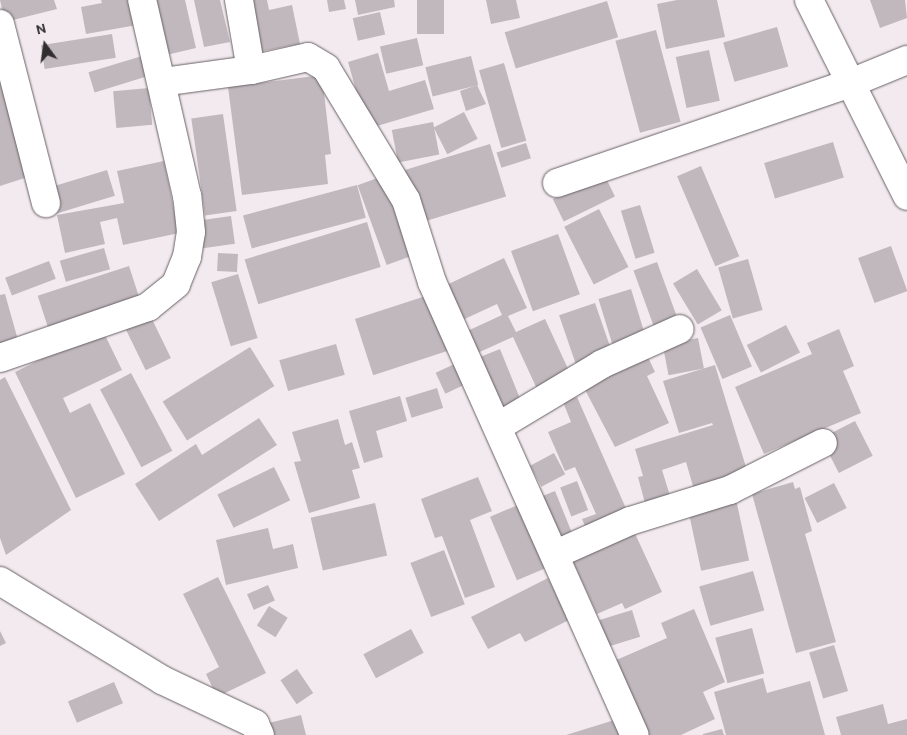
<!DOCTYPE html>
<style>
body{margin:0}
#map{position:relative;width:907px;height:735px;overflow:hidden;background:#f2eaee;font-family:Overpass,sans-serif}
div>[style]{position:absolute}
.building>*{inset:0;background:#c0b8bd;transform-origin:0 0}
.roads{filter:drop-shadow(0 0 1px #686165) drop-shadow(0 0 1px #686165)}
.minor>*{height:28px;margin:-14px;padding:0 14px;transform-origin:14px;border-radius:14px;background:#fff}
span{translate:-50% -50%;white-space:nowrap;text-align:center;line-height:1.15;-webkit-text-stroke:4px #f2eaee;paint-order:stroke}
.north{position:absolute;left:20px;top:20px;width:50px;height:50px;-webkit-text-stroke:4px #f2eaee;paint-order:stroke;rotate:346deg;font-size:14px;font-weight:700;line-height:20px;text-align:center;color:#312e2f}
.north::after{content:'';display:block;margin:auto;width:18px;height:22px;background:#312e2f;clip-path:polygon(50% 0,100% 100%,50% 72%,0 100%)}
</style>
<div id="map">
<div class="building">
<i style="clip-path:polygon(0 0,54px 0,57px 9px,5px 22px)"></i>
<i style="clip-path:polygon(101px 0,133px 0,137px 25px,86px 34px,81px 7px,102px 3px)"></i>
<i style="clip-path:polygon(149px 0,185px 0,196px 48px,162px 56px)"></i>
<i style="clip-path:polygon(194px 0,220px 0,230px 42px,204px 47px)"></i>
<i style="clip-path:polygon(243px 0,267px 0,269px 10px,292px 5px,300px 44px,253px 53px)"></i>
<i style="clip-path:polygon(327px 0,344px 0,346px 9px,329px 12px)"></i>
<i style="clip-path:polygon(355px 0,394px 0,395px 7px,358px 15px)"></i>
<i style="left:417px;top:0;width:27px;height:34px"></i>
<i style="clip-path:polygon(486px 0,516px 0,520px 18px,491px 24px)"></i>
<i style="clip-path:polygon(677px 0,717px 0,725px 37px,666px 49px,657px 4px)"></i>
<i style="clip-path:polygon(870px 0,905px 0,907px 18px,880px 28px)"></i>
<i style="left:607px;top:1px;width:38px;height:107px;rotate:73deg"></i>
<i style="left:380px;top:12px;width:23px;height:28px;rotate:77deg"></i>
<i style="left:777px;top:27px;width:41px;height:56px;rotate:74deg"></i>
<i style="left:656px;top:30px;width:95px;height:42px;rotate:75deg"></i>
<i style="left:112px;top:34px;width:24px;height:72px;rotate:81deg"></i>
<i style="left:417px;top:38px;width:28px;height:38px;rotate:77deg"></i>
<i style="left:709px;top:50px;width:52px;height:34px;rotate:78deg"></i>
<i style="clip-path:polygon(378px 53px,389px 91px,425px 80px,434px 109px,367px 129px,348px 62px)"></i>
<i style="left:142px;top:56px;width:21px;height:56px;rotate:73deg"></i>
<i style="left:471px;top:56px;width:30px;height:47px;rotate:76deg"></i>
<i style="left:504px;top:63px;width:81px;height:26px;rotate:74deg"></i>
<i style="clip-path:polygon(0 75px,31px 176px,0 186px)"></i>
<i style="clip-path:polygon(322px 75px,331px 154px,325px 155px,328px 184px,242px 195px,228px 87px)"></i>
<i style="clip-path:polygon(477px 85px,486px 104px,466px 111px,460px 91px)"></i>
<i style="left:149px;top:88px;width:37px;height:36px;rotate:85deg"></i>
<i style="left:464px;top:112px;width:30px;height:34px;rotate:63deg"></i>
<i style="left:223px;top:114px;width:98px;height:32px;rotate:82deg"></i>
<i style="left:433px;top:122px;width:33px;height:42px;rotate:79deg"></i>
<i style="left:833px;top:142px;width:37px;height:72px;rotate:73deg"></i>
<i style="left:526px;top:143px;width:16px;height:31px;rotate:72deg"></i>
<i style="left:490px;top:144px;width:55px;height:89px;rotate:73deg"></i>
<i style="clip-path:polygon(164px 161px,179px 233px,123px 245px,117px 218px,100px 222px,105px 244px,65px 253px,57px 215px,124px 203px,117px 171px)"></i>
<i style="left:701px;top:166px;width:98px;height:26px;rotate:67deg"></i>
<i style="left:107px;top:170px;width:27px;height:66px;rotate:73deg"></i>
<i style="left:604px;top:174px;width:25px;height:57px;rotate:64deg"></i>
<i style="left:383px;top:176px;width:85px;height:27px;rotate:70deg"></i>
<i style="left:357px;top:185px;width:34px;height:118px;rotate:75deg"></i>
<i style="left:640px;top:205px;width:50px;height:20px;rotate:73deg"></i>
<i style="left:599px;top:209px;width:65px;height:39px;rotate:63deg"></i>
<i style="left:231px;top:216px;width:28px;height:34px;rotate:82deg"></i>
<i style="left:367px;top:222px;width:47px;height:128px;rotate:73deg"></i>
<i style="left:558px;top:234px;width:64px;height:50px;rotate:70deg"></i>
<i style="left:891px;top:246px;width:48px;height:35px;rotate:70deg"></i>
<i style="left:104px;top:248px;width:22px;height:46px;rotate:74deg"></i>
<i style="left:218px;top:253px;width:20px;height:18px;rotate:3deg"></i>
<i style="clip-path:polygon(504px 258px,527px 308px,508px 316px,516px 332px,545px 319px,570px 373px,537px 389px,513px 337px,473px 355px,463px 333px,502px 315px,497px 304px,456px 323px,440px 288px)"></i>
<i style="left:748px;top:259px;width:53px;height:31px;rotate:74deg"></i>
<i style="left:49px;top:261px;width:19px;height:47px;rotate:69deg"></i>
<i style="left:657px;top:262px;width:65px;height:25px;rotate:70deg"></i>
<i style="left:129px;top:266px;width:40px;height:96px;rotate:72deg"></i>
<i style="left:697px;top:269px;width:48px;height:28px;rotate:59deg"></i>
<i style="left:238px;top:274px;width:67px;height:28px;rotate:73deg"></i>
<i style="left:631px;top:289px;width:49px;height:34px;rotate:73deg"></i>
<i style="clip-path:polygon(5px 294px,18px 340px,0 345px,0 295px)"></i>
<i style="left:432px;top:294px;width:59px;height:81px;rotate:72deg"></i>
<i style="left:595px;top:303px;width:53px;height:38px;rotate:71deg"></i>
<i style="left:149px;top:313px;width:50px;height:28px;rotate:64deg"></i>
<i style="left:730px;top:315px;width:56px;height:32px;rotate:67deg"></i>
<i style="left:786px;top:325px;width:31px;height:44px;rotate:63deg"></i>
<i style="clip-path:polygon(102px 329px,122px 370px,63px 398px,70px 413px,90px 403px,125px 474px,76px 498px,15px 372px)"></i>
<i style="clip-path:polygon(839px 329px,854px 366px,843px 371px,861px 413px,764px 454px,735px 387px,812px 354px,807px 343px)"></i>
<i style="left:698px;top:338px;width:31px;height:36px;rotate:79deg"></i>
<i style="left:336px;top:344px;width:32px;height:59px;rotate:74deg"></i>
<i style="left:250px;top:347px;width:46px;height:103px;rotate:58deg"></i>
<i style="left:500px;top:349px;width:55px;height:25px;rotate:68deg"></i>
<i style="clip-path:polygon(647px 355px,655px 372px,647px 376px,669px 423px,615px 447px,582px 384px)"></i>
<i style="left:461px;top:361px;width:23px;height:28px;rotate:65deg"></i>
<i style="clip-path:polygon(715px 365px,749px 477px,695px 493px,686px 462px,662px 470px,671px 499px,646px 507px,638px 477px,643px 476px,635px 449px,713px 425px,712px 423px,679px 433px,663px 381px)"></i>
<i style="left:131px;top:373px;width:88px;height:35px;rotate:62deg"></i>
<i style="clip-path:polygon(5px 377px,71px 510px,6px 555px,0 538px,0 380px)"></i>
<i style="left:437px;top:388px;width:21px;height:33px;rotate:73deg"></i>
<i style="clip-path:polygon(400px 396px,407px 421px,376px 431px,383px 457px,364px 463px,349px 411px)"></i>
<i style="clip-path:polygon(577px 397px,628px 513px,587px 531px,582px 519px,596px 514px,575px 467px,565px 471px,548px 432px,571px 422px,563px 402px)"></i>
<i style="clip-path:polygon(259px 418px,277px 445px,159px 521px,135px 484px,196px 444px,202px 455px)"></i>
<i style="clip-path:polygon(338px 419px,345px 445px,352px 442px,360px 468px,352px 470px,360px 498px,309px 513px,294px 462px,301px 461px,292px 432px)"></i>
<i style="left:855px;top:421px;width:39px;height:38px;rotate:63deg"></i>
<i style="left:554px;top:453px;width:24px;height:27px;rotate:62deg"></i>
<i style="left:274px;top:467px;width:37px;height:63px;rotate:64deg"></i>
<i style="clip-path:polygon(478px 477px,492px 511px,470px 520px,495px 587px,465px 598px,442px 536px,435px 538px,421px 499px)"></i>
<i style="left:577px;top:481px;width:31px;height:18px;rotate:69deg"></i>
<i style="clip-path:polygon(793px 482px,795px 489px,800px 487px,812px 531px,805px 534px,836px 642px,796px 653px,752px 494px)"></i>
<i style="left:834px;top:483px;width:28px;height:33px;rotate:63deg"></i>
<i style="left:555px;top:491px;width:50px;height:18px;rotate:68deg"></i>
<i style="left:736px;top:499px;width:63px;height:49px;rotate:78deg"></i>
<i style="left:525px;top:502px;width:69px;height:38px;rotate:67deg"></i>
<i style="left:375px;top:503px;width:54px;height:66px;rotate:77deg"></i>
<i style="clip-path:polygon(632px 527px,662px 592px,625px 609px,622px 603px,597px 614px,570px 555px)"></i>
<i style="clip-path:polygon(268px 528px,273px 549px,293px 544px,298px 568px,226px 585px,216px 540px)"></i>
<i style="left:444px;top:550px;width:58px;height:36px;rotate:69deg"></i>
<i style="left:753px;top:571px;width:41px;height:56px;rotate:74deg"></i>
<i style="clip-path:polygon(218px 577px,266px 673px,217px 697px,206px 674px,219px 667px,183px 594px)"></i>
<i style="clip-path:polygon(548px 578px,569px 620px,525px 642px,520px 633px,488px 649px,471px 617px)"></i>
<i style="left:268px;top:585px;width:17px;height:23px;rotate:66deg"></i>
<i style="left:269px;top:606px;width:22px;height:23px;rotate:32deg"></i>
<i style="clip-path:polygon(694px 609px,725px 682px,703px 692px,715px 719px,681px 735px,645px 735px,614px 661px,667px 638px,661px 623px)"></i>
<i style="left:632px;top:610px;width:28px;height:34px;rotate:73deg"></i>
<i style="left:752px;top:628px;width:47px;height:38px;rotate:75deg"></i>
<i style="left:411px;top:629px;width:27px;height:54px;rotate:62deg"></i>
<i style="clip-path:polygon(0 631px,6px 643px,0 646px)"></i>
<i style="left:834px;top:645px;width:48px;height:26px;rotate:73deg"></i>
<i style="left:297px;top:669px;width:29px;height:20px;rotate:56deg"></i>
<i style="clip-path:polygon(763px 678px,767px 693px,810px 681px,825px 735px,726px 735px,714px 692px)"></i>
<i style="left:114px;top:682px;width:23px;height:50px;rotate:67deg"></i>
<i style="clip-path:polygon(883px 704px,888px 724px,907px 719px,907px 735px,841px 735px,836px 717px)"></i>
<i style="clip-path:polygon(301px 715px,306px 735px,273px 735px,269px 723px)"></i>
<i style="clip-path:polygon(621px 718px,626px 735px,566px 735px)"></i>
<i style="clip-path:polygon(722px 729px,724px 735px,703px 735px,703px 734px)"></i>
</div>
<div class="roads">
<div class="minor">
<i style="left:239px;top:0;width:71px;rotate:80.3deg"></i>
<i style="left:809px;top:0;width:219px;rotate:63.4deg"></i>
<i style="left:0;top:24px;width:185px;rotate:75.6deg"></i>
<i style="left:162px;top:82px;width:90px;rotate:-7.7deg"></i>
<i style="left:251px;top:70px;width:58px;rotate:-12.8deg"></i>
<i style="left:308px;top:57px;width:21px;rotate:31deg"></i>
<i style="left:326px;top:68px;width:154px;rotate:58.8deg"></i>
<i style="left:406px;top:200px;width:86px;rotate:72.4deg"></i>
<i style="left:432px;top:282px;width:496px;rotate:65.9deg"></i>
<i style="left:557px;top:183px;width:311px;rotate:-18.8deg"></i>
<i style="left:851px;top:83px;width:61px;rotate:-22.3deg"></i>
<i style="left:0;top:358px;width:157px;rotate:-19deg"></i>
<i style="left:148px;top:307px;width:36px;rotate:-39deg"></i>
<i style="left:176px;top:284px;width:29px;rotate:-68deg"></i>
<i style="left:187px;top:257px;width:25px;rotate:-81deg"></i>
<i style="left:191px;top:232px;width:36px;rotate:-96deg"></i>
<i style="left:187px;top:196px;width:201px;rotate:-102.9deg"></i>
<i style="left:499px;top:426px;width:120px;rotate:-31deg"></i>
<i style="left:602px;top:364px;width:85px;rotate:-24.2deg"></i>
<i style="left:556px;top:554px;width:81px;rotate:-24deg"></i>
<i style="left:630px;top:521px;width:105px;rotate:-17.2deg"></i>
<i style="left:730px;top:490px;width:104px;rotate:-26.8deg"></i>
<i style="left:0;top:581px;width:190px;rotate:31.4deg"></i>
<i style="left:162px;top:680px;width:103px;rotate:25.3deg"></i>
<i style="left:255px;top:724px;width:12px;rotate:66deg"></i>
</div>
</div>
<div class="north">N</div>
</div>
